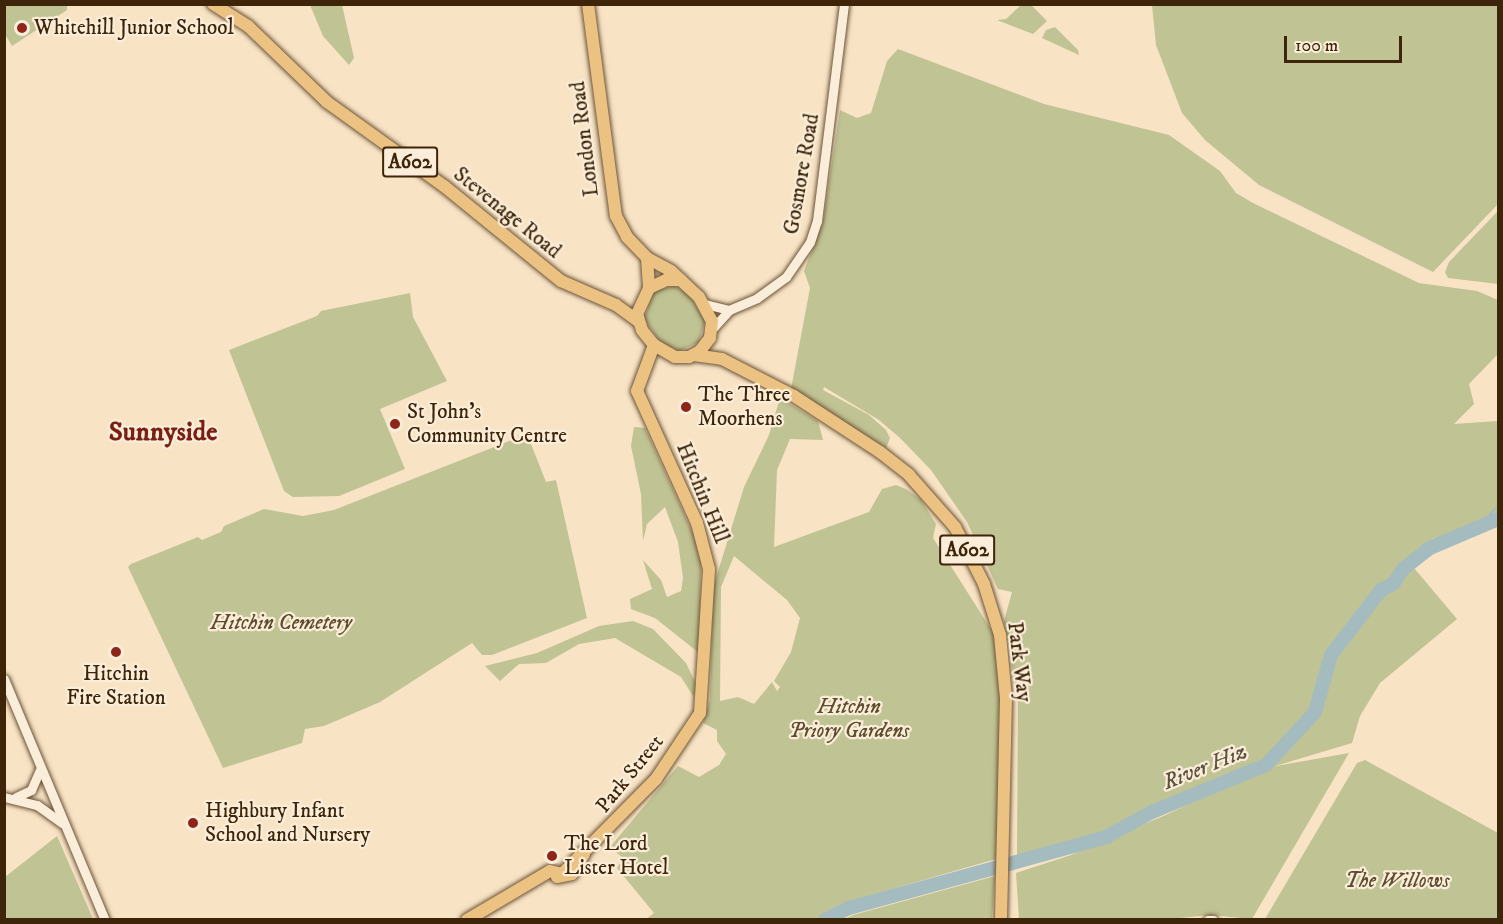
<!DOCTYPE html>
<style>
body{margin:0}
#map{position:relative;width:1503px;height:924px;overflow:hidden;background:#f8e3c5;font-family:"IM FELL DW Pica",serif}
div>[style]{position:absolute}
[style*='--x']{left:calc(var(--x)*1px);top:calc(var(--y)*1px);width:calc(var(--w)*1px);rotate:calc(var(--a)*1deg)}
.green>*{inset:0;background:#c0c393}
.stream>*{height:2px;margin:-1px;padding:0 1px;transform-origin:1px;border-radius:1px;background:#a4bbc0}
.river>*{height:14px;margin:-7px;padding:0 7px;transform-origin:7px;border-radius:7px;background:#a4bbc0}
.roads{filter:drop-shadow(0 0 2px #6c5438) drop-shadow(0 0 2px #6c5438)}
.minor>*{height:9px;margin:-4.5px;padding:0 4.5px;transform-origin:4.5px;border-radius:4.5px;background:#faedd9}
.major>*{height:12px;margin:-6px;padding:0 6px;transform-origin:6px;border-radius:6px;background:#ecc282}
.dots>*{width:16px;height:16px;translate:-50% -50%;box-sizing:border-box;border:3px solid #faedd9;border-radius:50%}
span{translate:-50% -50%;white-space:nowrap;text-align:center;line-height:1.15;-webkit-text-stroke:4.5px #faedd9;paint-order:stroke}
.shield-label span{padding:2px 4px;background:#faedd9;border:2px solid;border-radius:4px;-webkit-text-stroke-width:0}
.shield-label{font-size:20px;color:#3e2509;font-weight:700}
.poi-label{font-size:21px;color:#3e2509}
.left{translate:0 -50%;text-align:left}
.street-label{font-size:21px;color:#3e2509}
.park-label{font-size:21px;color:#5e4c2c;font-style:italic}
.water-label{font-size:22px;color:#5d5240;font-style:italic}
.district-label{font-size:27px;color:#7a1f14;font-weight:700}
.frame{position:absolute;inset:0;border:6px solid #3e2509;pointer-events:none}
.scale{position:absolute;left:1284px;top:36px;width:118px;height:27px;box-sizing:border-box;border:3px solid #3e2509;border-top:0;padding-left:8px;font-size:18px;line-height:21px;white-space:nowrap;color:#3e2509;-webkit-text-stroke:4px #faedd9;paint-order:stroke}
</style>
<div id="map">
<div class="green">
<div style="clip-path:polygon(5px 4px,67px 5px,67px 10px,12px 46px,5px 34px)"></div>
<div style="clip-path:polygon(310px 5px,342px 5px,354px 58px,349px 65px,323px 36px)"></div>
<div style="clip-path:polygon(1031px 5px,1047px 21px,1033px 34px,997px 20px,1006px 19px,1021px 5px)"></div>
<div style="clip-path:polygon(1152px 5px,1498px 5px,1498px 204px,1433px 272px,1259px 185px,1205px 140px,1182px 113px,1156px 45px)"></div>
<div style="clip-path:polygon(1055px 27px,1078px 50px,1079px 55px,1042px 38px,1046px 30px)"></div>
<div style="clip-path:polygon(898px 49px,1044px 104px,1169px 135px,1220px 171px,1236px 193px,1253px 203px,1419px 283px,1477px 291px,1498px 300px,1498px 354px,1469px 384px,1474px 404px,1454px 424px,1498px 421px,1498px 524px,1484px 532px,1464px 534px,1435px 549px,1434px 538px,1406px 565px,1409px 569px,1414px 568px,1457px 619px,1380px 683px,1360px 716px,1352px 743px,1215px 784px,1170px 808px,1104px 834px,1017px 855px,1018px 700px,1004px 621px,1012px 592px,998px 589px,967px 522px,931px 470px,900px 438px,879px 420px,824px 387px,823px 390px,869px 415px,886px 430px,890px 438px,886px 448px,791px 389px,810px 288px,804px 271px,823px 222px,840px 110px,857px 118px,871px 113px,887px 61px)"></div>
<div style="clip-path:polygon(1498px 211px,1498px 284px,1448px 278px,1445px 272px,1449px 262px)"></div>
<div style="clip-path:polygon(674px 286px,689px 294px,705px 321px,699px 342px,680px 351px,662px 344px,644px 319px,654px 291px)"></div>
<div style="clip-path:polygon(410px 293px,413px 317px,447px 381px,380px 409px,405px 469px,339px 496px,293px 497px,284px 491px,229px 350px,317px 316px,321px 311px)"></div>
<div style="clip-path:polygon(evenodd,780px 398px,818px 421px,823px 440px,790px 439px,777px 470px,774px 547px,869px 512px,882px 489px,896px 485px,906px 489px,921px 500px,936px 524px,933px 538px,994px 634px,1002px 706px,996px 859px,847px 902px,818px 919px,645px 920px,654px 913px,617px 868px,623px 858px,610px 847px,678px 766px,699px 777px,719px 765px,726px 754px,717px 741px,717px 730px,703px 723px,710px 700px,713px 588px,744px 487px,769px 435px,780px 398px,734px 556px,787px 600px,800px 618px,791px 652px,774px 681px,780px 687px,777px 691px,772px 682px,754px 704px,738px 697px,720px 701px,721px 587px,734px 556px)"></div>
<div style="clip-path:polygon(634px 427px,645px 428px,697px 542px,701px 561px,699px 653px,655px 618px,631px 609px,630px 599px,652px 589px,643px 560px,661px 580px,667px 597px,681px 591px,683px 578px,678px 542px,665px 507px,647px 524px,643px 541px,641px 494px,631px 446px)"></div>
<div style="clip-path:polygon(527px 434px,546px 482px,556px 480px,587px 618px,492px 655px,482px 655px,472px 643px,380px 702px,324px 726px,305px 729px,302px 743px,223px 768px,128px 567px,131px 564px,198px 537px,202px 540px,221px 532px,224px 526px,264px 509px,303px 516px,334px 510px)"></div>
<div style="clip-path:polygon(633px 621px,653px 629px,686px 663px,698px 688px,693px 696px,681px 677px,615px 638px,579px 644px,546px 663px,519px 664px,500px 681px,485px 666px,537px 653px,599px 626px)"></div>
<div style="clip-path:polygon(1349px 753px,1252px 919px,1210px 915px,1160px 920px,1019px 919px,1016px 873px,1071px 855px,1168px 814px,1265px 768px)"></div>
<div style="clip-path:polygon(1365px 760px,1498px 833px,1498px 919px,1265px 919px,1357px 763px)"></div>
<div style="clip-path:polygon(57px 836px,93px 919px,5px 919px,5px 877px)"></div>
<div style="clip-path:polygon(995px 876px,992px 919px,845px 919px,853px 915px)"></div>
</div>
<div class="stream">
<div style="--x:1487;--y:524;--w:10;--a:-73"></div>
<div style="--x:1490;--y:514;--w:11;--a:-45"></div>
</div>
<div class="river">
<div style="--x:825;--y:920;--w:27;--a:-27"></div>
<div style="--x:849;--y:908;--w:267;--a:-15.4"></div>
<div style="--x:1106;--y:837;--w:52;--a:-28.5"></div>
<div style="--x:1152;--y:812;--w:123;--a:-22.4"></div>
<div style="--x:1266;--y:765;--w:72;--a:-47.2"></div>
<div style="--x:1315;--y:712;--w:59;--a:-74.3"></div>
<div style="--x:1331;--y:655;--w:82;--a:-52.4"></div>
<div style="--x:1381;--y:590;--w:13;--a:-27"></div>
<div style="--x:1393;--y:584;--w:18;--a:-56"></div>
<div style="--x:1403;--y:569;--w:34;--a:-38"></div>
<div style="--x:1430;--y:548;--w:74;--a:-23.1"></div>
</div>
<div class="roads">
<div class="minor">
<div style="--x:705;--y:304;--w:25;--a:14"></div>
<div style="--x:713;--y:328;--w:24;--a:-48"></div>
<div style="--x:729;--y:310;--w:30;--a:-23"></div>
<div style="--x:757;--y:298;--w:36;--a:-36"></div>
<div style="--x:786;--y:277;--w:42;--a:-55.6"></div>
<div style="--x:810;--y:242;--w:22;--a:-72"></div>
<div style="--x:817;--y:221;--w:219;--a:-82.9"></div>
<div style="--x:4;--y:679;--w:261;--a:67.3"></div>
<div style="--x:4;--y:797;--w:34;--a:14"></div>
<div style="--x:37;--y:805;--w:31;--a:36"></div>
<div style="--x:16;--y:797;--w:17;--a:-25"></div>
<div style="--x:31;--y:790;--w:22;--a:-66"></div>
<div style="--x:1208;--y:920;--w:5;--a:0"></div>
</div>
<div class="major">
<div style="--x:213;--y:4;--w:41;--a:32.2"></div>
<div style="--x:248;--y:26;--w:110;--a:43.9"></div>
<div style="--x:327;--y:102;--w:144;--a:35.7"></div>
<div style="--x:444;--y:186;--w:151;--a:39.1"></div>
<div style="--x:561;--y:281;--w:60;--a:23.6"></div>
<div style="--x:616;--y:305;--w:27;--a:36"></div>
<div style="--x:588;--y:4;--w:214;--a:82.5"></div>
<div style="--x:616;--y:216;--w:24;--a:62"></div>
<div style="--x:627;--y:237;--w:29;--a:46"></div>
<div style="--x:647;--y:258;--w:27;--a:28"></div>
<div style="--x:671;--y:271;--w:38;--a:43"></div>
<div style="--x:699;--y:297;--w:27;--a:62"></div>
<div style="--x:712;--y:321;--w:17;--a:97"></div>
<div style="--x:710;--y:338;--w:16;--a:128"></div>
<div style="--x:700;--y:351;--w:13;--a:151"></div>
<div style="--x:689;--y:357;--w:14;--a:180"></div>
<div style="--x:675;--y:357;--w:24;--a:-150"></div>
<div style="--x:654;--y:345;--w:19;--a:-129"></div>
<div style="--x:642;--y:330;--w:17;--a:-107"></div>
<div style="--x:637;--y:314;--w:29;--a:-65"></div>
<div style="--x:649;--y:288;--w:19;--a:-25"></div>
<div style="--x:666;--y:280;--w:15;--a:0"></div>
<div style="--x:647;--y:258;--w:30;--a:86"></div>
<div style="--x:694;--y:355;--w:28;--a:8"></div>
<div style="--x:722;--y:359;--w:81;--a:27.2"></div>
<div style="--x:794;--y:396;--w:103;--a:33.1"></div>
<div style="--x:880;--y:452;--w:37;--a:38"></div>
<div style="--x:909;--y:475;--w:69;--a:48.5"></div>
<div style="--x:955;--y:527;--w:64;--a:63"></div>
<div style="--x:984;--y:584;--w:53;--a:72.6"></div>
<div style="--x:1000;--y:635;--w:63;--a:84.6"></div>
<div style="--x:1006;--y:698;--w:222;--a:91.3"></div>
<div style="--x:562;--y:874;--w:134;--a:-45.3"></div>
<div style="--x:656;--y:779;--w:79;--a:-56.3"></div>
<div style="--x:700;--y:713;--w:144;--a:-86.4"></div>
<div style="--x:709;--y:569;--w:48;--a:-104.6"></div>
<div style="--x:697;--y:523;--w:145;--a:-114.4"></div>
<div style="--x:637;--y:391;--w:49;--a:-69.7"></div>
<div style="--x:557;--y:877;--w:15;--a:-11"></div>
<div style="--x:572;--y:874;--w:23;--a:-59"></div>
<div style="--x:467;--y:920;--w:96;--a:-30.6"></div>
<div style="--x:550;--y:871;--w:12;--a:14"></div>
</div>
</div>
<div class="dots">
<div style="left:22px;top:28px;background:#8f2418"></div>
<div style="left:686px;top:407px;background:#8f2418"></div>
<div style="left:395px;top:424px;background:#8f2418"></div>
<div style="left:116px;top:652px;background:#8f2418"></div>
<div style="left:193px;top:823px;background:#8f2418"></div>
<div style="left:552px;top:856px;background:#8f2418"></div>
</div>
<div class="shield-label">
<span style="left:410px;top:162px">A602</span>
<span style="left:967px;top:550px">A602</span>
</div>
<div class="poi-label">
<span class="left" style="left:34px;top:28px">Whitehill Junior School</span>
<span class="left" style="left:698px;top:407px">The Three<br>Moorhens</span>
<span class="left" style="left:407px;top:424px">St John's<br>Community Centre</span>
<span style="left:116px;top:686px">Hitchin<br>Fire Station</span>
<span class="left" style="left:205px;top:823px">Highbury Infant<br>School and Nursery</span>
<span class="left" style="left:564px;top:856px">The Lord<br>Lister Hotel</span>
</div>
<div class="street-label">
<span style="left:585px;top:139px;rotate:-97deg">London Road</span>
<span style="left:802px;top:174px;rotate:-80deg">Gosmore Road</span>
<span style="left:507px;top:213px;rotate:39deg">Stevenage Road</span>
<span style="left:702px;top:493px;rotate:68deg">Hitchin Hill</span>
<span style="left:1019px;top:662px;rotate:83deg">Park Way</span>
<span style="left:630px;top:774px;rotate:-51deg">Park Street</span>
</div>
<div class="park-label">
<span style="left:281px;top:623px">Hitchin Cemetery</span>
<span style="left:849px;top:719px">Hitchin<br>Priory Gardens</span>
<span style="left:1397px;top:881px">The Willows</span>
</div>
<div class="water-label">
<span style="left:1205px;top:767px;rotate:-22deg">River Hiz</span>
</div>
<div class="district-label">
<span style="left:163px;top:433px">Sunnyside</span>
</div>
<div class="frame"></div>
<div class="scale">100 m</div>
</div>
